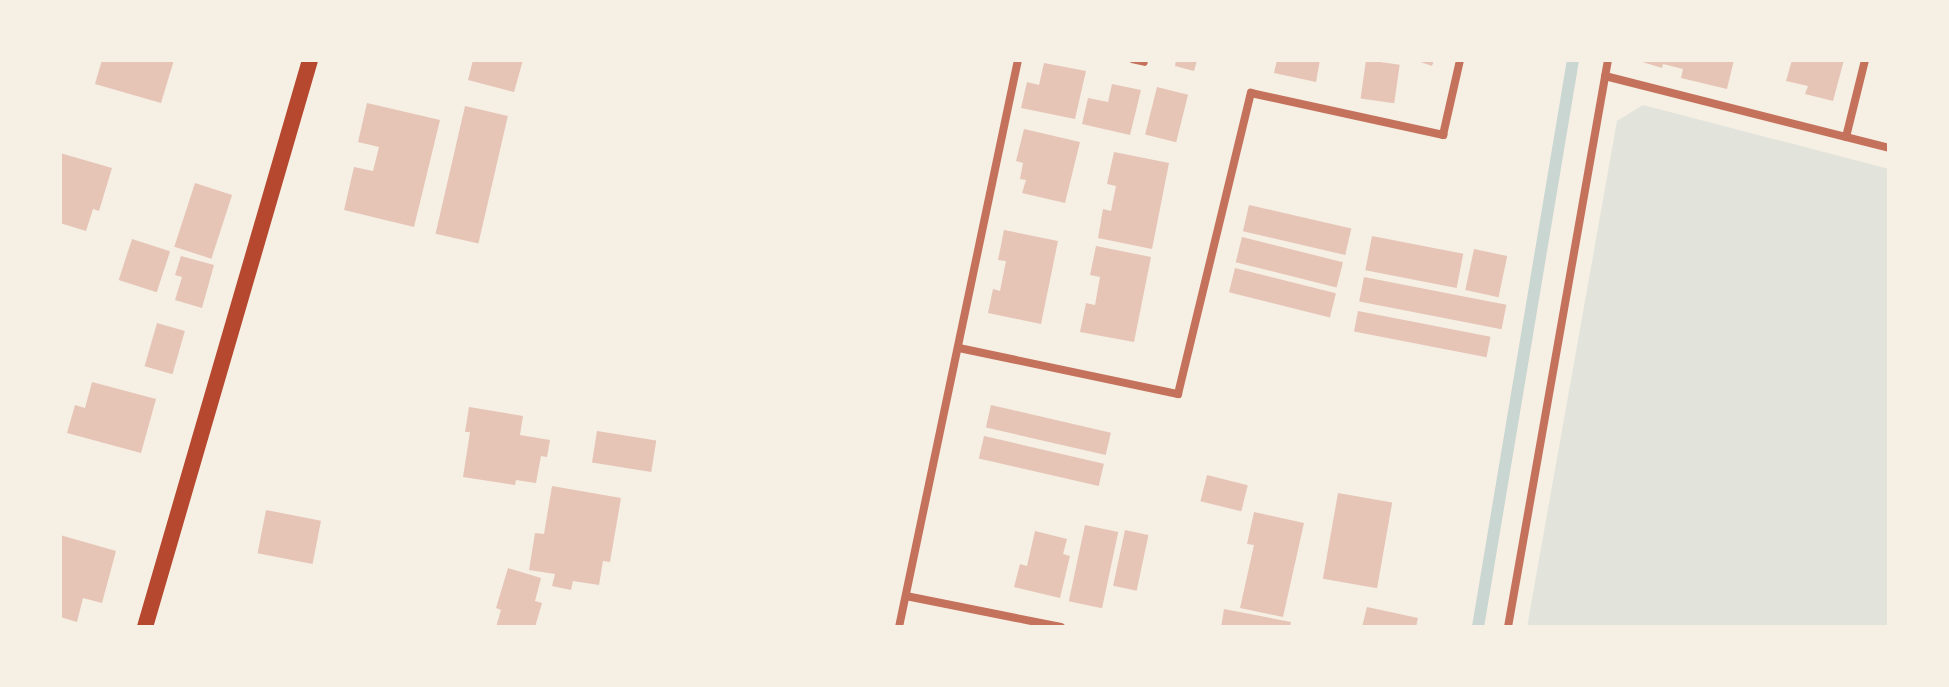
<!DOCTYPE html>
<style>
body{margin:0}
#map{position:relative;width:1949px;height:687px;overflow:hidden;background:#f6efe4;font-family:Commissioner,sans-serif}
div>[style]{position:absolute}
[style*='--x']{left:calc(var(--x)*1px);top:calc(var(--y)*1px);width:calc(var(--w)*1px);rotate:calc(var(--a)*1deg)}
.green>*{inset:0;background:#e2e4dc}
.stream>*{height:12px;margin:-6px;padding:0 6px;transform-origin:6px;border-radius:6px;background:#c9d6d2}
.building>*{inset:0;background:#e6c5b7;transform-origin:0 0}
.service>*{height:6px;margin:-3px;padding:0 3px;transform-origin:3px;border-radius:3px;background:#c5725c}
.minor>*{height:8px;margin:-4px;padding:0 4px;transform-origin:4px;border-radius:4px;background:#c5725c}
.secondary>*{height:16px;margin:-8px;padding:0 8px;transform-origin:8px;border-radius:8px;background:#b5482f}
span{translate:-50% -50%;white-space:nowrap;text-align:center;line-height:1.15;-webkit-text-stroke:6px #f6efe4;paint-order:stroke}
.frame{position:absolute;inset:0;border:62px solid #f6efe4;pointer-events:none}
</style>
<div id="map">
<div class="green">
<div style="clip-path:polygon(1643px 105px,1889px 169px,1889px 627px,1527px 627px,1617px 121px)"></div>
</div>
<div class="stream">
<div style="--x:1478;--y:627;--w:575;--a:-80.49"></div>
</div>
<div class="building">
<div style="clip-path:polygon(102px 60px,174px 60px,161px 103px,95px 84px)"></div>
<div style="clip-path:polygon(473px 60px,523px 60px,514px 92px,468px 80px)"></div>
<div style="clip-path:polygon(1176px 60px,1197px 60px,1194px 71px,1175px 66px)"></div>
<div style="clip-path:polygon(1277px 60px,1320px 60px,1316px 82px,1274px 73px)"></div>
<div style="left:1366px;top:60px;width:34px;height:39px;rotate:8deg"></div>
<div style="clip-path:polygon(1415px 60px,1434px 60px,1432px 66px)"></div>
<div style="clip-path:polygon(1636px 60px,1734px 60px,1727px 89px,1681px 78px,1683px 69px,1663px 64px,1662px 68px)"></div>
<div style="clip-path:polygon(1792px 60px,1844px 60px,1833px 101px,1805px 94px,1808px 86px,1786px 81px)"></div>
<div style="clip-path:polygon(1044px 63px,1086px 71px,1075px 119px,1021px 108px,1027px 82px,1039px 85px)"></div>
<div style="clip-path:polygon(1112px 84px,1141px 90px,1130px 135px,1082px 124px,1088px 98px,1108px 102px)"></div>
<div style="left:1157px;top:87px;width:32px;height:49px;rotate:14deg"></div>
<div style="clip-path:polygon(367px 103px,440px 120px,414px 227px,344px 210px,354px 167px,373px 171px,379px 147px,358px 142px)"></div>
<div style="left:465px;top:106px;width:44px;height:131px;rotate:13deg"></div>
<div style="clip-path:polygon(1024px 129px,1080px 142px,1065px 203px,1022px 193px,1026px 180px,1020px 179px,1023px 163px,1016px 161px)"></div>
<div style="clip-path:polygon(1114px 152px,1169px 163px,1152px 249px,1098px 238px,1103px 209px,1111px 211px,1116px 186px,1107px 184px)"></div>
<div style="clip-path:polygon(60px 153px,112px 168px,99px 211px,93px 209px,86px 231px,60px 223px)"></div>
<div style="left:195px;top:183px;width:39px;height:67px;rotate:18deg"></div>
<div style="left:1249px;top:205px;width:105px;height:27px;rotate:13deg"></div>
<div style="clip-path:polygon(1004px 230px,1058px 241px,1041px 324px,988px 313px,993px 289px,1000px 291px,1006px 261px,998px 260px)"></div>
<div style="left:1372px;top:236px;width:93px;height:35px;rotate:11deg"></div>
<div style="left:1242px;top:237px;width:104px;height:26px;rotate:14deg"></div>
<div style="left:132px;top:239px;width:40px;height:43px;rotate:18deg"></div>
<div style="clip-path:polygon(1096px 246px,1151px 257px,1134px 342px,1080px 332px,1086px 303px,1095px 305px,1100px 277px,1090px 275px)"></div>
<div style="left:1474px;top:249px;width:34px;height:42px;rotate:12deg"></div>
<div style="clip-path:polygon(181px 256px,214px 265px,202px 308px,175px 300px,182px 277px,175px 275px)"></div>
<div style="left:1235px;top:268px;width:104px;height:25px;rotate:14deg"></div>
<div style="left:1364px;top:277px;width:145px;height:25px;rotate:11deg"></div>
<div style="left:1358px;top:311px;width:135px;height:21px;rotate:11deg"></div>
<div style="left:157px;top:323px;width:29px;height:45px;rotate:16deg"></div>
<div style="clip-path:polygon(92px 382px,156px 399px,141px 453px,67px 433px,75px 405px,85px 408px)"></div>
<div style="left:991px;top:405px;width:123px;height:23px;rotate:13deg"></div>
<div style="clip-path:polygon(469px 407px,523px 416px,520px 435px,550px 440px,547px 457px,541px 456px,536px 483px,516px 480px,515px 485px,463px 477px,470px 432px,465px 432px)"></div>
<div style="left:597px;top:431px;width:60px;height:32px;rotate:9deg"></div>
<div style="left:984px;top:436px;width:123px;height:23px;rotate:13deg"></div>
<div style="left:1207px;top:475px;width:42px;height:27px;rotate:14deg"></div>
<div style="clip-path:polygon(552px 486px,621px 498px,610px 562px,603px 561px,599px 585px,573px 581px,571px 590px,552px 586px,555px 574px,529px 570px,535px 533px,544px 534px)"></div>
<div style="left:1338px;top:493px;width:55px;height:87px;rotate:10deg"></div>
<div style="left:266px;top:510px;width:56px;height:44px;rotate:11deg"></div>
<div style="clip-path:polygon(1254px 512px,1304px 523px,1283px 617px,1240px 608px,1254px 545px,1247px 544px)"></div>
<div style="left:1085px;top:525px;width:34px;height:78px;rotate:12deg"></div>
<div style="left:1125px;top:530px;width:24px;height:57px;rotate:12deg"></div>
<div style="clip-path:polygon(1035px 531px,1067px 539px,1063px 554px,1070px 556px,1060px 598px,1014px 587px,1020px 564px,1027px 566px)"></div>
<div style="clip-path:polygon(60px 535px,116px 551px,102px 603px,83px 598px,77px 622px,60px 617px)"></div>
<div style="clip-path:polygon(508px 568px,541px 578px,535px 601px,542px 603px,535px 627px,496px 627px,501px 610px,496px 608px)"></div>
<div style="clip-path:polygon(1367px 607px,1418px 618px,1416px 627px,1362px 627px)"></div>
<div style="clip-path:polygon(1224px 609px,1291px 622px,1290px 627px,1221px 627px)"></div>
</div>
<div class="service">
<div style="--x:1132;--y:60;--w:13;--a:13"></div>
</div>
<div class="minor">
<div style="--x:1605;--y:76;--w:293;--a:14.2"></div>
<div style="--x:1846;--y:137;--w:79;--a:-76.1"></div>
<div style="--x:959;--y:348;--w:224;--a:11.9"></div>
<div style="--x:1178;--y:394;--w:310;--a:-76.4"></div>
<div style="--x:1251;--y:93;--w:197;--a:12.3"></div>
<div style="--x:1443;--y:135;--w:77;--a:-77.2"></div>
<div style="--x:906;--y:596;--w:158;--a:11.3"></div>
<div style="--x:899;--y:627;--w:579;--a:-78.15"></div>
<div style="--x:1508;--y:627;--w:576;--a:-80"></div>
</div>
<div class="secondary">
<div style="--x:145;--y:627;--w:591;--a:-73.77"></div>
</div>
<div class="frame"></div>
</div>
